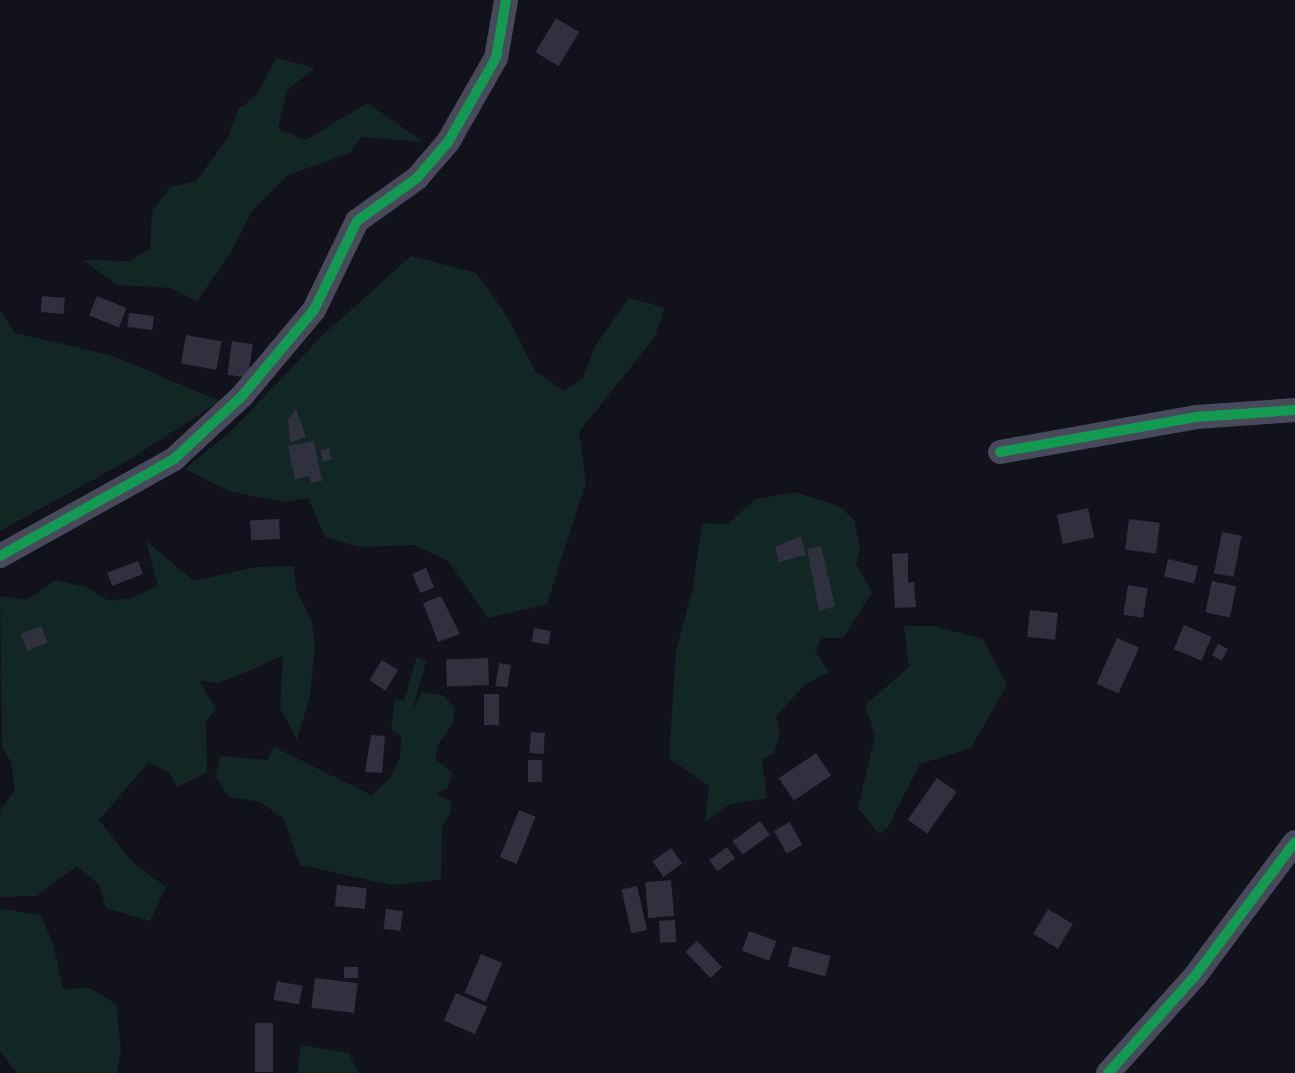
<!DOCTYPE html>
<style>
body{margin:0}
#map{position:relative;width:1295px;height:1073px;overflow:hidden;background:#12121c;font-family:Arial,sans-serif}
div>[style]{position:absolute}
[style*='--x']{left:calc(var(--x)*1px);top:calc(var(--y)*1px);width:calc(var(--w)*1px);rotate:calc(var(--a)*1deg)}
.green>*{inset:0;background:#122624}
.building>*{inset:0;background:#30303e;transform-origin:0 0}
.minor>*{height:24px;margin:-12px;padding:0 12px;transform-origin:12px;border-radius:12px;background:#484a5c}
.cycleway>*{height:10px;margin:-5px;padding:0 5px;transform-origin:5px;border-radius:5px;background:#139951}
span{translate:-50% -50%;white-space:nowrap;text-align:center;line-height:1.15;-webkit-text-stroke:7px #0f0f1f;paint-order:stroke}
</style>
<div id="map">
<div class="green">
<div style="clip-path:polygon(276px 58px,315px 68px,287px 90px,278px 129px,306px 140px,367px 103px,424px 142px,361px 137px,350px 153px,288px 175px,252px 211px,231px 252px,197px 301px,171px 288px,117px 285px,83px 260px,129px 261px,150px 249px,152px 211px,170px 187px,196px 181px,228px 138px,238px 109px,256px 96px)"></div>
<div style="clip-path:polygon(411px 256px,476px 273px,507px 316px,535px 371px,563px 391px,583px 378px,594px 348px,629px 298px,665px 308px,654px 338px,579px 432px,586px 482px,547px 604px,488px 618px,448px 561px,415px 545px,360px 547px,325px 537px,308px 498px,285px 502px,228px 491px,185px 469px,231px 431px,323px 335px)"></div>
<div style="clip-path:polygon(0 311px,15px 333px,110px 355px,220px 401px,129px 460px,0 531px)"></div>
<div style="clip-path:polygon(795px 492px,839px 506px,854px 520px,860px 548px,856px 564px,872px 592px,843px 638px,822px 638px,815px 651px,829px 672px,806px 684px,776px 716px,780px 734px,774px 753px,762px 760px,767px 798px,730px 804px,705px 822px,709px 786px,669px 758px,676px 652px,693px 587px,702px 523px,728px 524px,755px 499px)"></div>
<div style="clip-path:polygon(146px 541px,194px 581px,255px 567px,294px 566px,296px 589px,312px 622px,315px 646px,310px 695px,297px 740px,280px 708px,283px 656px,219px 683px,199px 681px,216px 709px,206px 721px,207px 772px,177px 787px,169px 772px,148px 763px,99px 820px,134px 864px,166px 887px,150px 921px,106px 908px,99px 885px,77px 866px,36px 896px,0 897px,0 811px,15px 790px,11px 762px,2px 747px,0 596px,26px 600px,56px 580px,88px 588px,110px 601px,131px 598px,158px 586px)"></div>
<div style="clip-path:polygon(904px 626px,935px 626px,983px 639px,1007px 685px,971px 748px,920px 764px,888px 827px,879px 834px,858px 808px,875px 737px,865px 705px,909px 667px)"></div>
<div style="clip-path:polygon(417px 657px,426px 662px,412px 710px,422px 692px,443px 695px,455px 708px,453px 724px,437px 746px,436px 760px,453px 773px,447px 789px,436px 794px,451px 801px,452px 809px,442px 828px,441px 880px,391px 885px,300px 865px,283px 818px,260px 802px,229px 797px,215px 776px,221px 756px,267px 760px,274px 747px,371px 795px,390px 779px,400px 757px,401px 736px,391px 730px,395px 699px,404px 701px)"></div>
<div style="clip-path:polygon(0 909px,41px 915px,53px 944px,63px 989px,90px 988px,116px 1004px,121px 1049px,117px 1073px,17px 1073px,0 1051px)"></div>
<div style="clip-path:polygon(301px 1045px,349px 1053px,358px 1073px,298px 1073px)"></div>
</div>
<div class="building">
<div style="left:556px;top:18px;width:27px;height:40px;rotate:31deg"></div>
<div style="left:42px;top:296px;width:23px;height:16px;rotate:5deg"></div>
<div style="left:97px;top:296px;width:32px;height:21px;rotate:22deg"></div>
<div style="left:129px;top:313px;width:25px;height:14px;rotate:7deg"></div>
<div style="left:186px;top:335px;width:36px;height:29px;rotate:10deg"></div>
<div style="left:232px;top:341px;width:21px;height:34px;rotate:8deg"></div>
<div style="clip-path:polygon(296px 409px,306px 437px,290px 443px,288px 419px)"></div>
<div style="clip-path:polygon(314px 441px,322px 481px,311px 483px,309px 476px,295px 479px,288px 446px)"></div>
<div style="left:329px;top:448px;width:12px;height:9px;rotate:76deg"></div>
<div style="left:1088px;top:508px;width:30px;height:32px;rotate:78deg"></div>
<div style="left:279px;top:519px;width:20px;height:29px;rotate:87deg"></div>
<div style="left:1129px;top:519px;width:31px;height:31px;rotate:7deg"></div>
<div style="left:1222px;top:532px;width:20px;height:42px;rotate:11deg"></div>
<div style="clip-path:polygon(801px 536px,806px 555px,779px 562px,775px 547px)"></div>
<div style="clip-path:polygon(821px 546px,835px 606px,819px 611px,807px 549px)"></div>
<div style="clip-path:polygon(908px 553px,908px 583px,914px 582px,916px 607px,895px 608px,892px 554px)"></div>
<div style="left:1168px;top:559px;width:31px;height:18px;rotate:13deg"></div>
<div style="left:138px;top:561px;width:14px;height:33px;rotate:69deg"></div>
<div style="left:426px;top:568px;width:21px;height:15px;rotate:67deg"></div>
<div style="left:1212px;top:581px;width:25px;height:32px;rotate:12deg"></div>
<div style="left:1128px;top:585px;width:20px;height:30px;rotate:9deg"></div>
<div style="clip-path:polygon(441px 596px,460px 634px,438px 642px,423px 603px)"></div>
<div style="left:1030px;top:610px;width:28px;height:27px;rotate:6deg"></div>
<div style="left:1184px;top:625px;width:30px;height:26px;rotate:23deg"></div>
<div style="left:41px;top:626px;width:18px;height:22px;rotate:68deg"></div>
<div style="left:534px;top:628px;width:17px;height:14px;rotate:10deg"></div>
<div style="left:1117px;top:638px;width:24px;height:50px;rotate:24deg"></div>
<div style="left:1218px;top:644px;width:11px;height:13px;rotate:27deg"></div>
<div style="left:488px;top:658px;width:27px;height:42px;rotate:88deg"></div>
<div style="left:382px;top:660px;width:19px;height:24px;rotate:32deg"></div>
<div style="left:499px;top:663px;width:12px;height:23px;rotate:9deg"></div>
<div style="left:484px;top:694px;width:15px;height:31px"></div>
<div style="left:531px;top:732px;width:14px;height:21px;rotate:4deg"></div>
<div style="clip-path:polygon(371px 735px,385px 736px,382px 773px,365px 772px)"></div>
<div style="left:816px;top:753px;width:27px;height:45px;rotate:56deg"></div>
<div style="left:528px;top:760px;width:14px;height:22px"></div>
<div style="left:937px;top:778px;width:24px;height:51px;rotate:35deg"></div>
<div style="left:519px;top:810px;width:18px;height:51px;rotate:22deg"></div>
<div style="left:760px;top:821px;width:17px;height:34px;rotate:54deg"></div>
<div style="left:790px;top:822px;width:26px;height:18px;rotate:62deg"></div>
<div style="left:727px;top:847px;width:14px;height:22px;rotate:54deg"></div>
<div style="left:671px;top:848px;width:19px;height:23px;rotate:54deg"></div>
<div style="left:671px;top:880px;width:36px;height:26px;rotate:85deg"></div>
<div style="left:337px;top:885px;width:30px;height:21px;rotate:6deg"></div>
<div style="left:637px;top:886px;width:45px;height:16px;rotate:77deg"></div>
<div style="left:386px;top:909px;width:17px;height:20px;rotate:7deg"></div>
<div style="left:1048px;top:909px;width:29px;height:29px;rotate:31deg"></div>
<div style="left:675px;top:920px;width:22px;height:16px;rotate:87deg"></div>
<div style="left:749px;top:931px;width:29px;height:21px;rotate:20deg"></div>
<div style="left:697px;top:941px;width:36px;height:16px;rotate:46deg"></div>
<div style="left:793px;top:946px;width:39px;height:21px;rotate:15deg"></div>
<div style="left:481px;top:954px;width:23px;height:42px;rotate:23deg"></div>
<div style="left:344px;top:967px;width:14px;height:11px"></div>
<div style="left:315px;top:978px;width:43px;height:30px;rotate:7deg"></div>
<div style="left:277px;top:981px;width:26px;height:19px;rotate:11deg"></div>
<div style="left:456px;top:993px;width:34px;height:30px;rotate:24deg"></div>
<div style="left:255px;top:1023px;width:18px;height:49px"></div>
</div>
<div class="minor">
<div style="--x:1000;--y:452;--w:199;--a:-10.1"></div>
<div style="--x:1196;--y:417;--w:99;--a:-4"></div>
<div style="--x:0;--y:556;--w:199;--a:-29.1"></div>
<div style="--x:174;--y:459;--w:93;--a:-42.8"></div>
<div style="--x:242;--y:396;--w:112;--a:-50.1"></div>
<div style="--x:314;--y:310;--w:99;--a:-64.2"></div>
<div style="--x:357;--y:221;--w:74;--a:-35.6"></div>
<div style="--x:417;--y:178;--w:48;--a:-49.3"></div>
<div style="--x:448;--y:142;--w:97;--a:-60.3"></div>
<div style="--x:496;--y:58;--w:59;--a:-80.2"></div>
<div style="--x:1108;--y:1073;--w:130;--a:-48.1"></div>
<div style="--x:1195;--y:976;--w:167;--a:-53.3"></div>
</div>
<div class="cycleway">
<div style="--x:1000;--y:452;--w:199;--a:-10.1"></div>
<div style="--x:1196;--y:417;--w:99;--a:-4"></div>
<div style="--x:0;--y:556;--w:199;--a:-29.1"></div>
<div style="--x:174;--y:459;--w:93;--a:-42.8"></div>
<div style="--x:242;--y:396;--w:112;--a:-50.1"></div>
<div style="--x:314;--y:310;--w:99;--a:-64.2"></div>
<div style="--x:357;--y:221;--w:74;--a:-35.6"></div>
<div style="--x:417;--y:178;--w:48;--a:-49.3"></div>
<div style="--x:448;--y:142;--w:97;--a:-60.3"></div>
<div style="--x:496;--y:58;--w:59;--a:-80.2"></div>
<div style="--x:1108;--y:1073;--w:130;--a:-48.1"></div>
<div style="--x:1195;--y:976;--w:167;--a:-53.3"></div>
</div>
</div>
